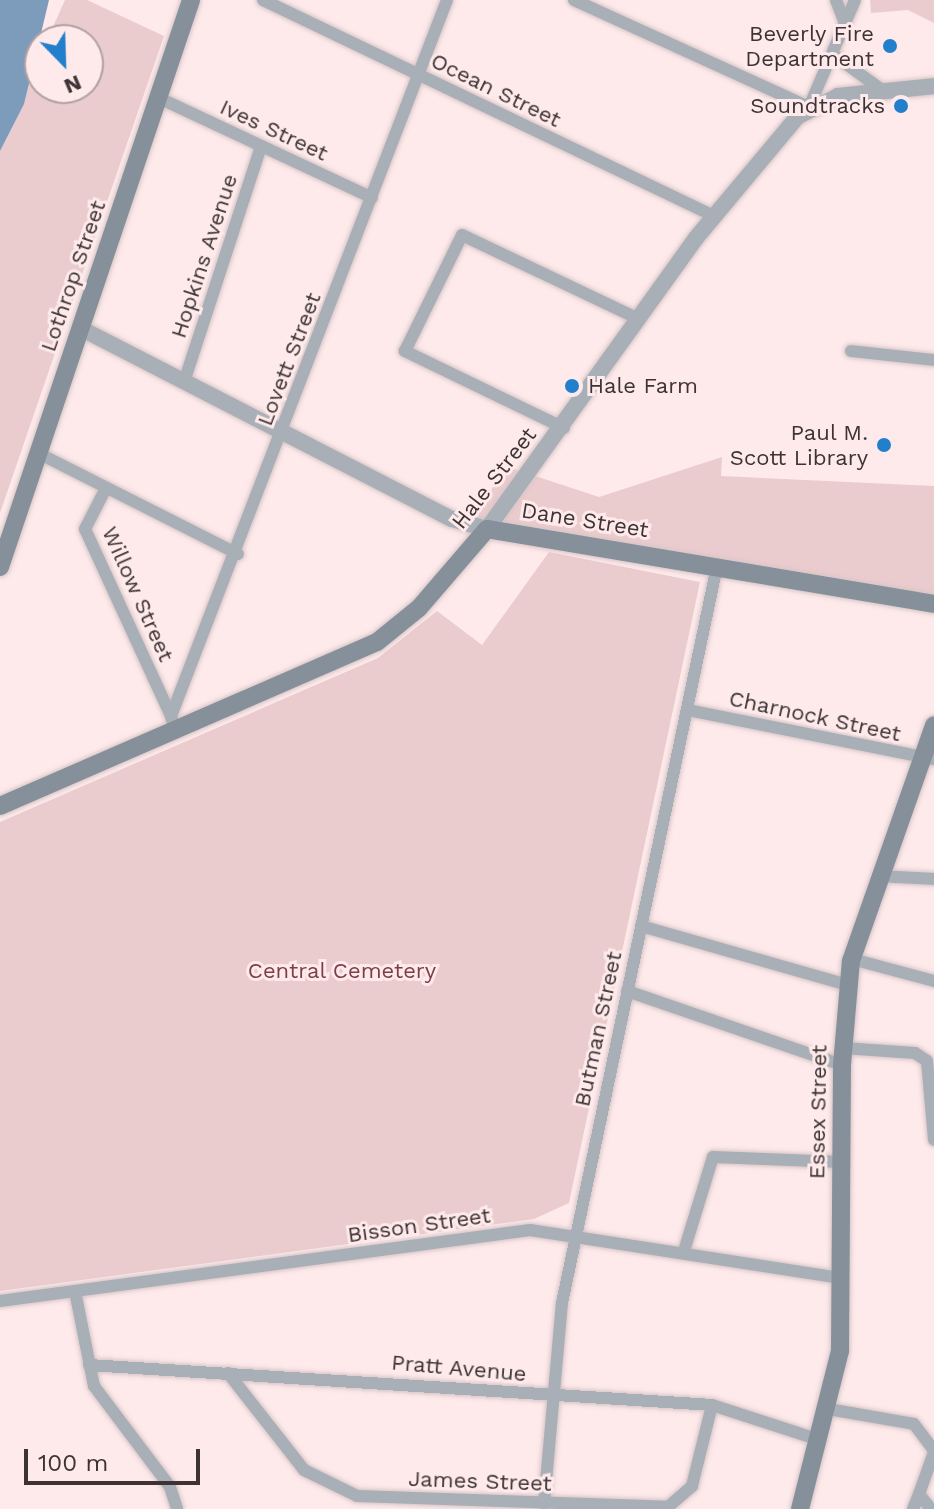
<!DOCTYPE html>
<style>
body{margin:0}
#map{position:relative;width:934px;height:1509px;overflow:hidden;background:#feeaeb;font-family:"Work Sans",sans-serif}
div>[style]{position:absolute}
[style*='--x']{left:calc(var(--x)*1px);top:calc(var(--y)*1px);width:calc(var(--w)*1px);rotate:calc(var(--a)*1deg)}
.green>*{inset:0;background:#ebccce}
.water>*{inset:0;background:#7d9cbc}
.roads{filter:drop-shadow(0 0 2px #d7c5c6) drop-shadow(0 0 2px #d7c5c6)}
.minor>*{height:12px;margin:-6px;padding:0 6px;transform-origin:6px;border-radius:6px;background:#a9afb6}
.tertiary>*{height:16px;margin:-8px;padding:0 8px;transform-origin:8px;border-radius:8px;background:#a9afb6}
.secondary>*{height:18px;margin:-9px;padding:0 9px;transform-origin:9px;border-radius:9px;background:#86909a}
.dots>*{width:22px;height:22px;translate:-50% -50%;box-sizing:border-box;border:4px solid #feeaeb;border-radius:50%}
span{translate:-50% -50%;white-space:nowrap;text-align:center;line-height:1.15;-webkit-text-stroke:6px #feeaeb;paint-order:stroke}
.poi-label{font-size:22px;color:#3d3334}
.right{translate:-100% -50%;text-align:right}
.left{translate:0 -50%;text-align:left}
.street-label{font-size:22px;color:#3d3334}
.park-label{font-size:22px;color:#7d3e45}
.north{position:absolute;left:24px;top:24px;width:80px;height:80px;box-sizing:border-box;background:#feeaeb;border:2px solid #b1a1a2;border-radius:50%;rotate:157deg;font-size:22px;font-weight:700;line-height:32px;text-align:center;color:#3d3334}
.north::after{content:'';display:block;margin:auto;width:28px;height:36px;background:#217fcb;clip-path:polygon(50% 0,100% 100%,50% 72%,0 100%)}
.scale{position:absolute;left:24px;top:1449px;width:176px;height:36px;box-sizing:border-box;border:4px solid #3d3334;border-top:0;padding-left:10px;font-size:24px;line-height:28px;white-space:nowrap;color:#3d3334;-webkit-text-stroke:6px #feeaeb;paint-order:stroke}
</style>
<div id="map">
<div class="green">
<div style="clip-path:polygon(65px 0,87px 0,164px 36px,0 513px,0 151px,40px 55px,40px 88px,88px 88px,88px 40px,47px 40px)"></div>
<div style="clip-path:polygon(870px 0,934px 0,934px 23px,908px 10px,871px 13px)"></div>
<div style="clip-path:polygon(722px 457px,721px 476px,934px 486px,934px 604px,469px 519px,508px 467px,599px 497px)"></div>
<div style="clip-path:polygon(549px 552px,700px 582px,569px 1203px,534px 1219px,0 1291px,0 822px,378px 658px,437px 611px,482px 645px)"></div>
</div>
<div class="water">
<div style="clip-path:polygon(0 0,49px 0,24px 104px,0 151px)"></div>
</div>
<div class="roads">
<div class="minor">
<div style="--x:263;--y:0;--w:499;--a:25.6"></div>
<div style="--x:574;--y:0;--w:258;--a:24.5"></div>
<div style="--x:809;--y:107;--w:116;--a:-66.7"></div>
<div style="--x:836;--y:0;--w:26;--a:69"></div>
<div style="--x:835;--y:56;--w:57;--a:35.7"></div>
<div style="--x:159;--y:98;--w:235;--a:25.1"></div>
<div style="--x:851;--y:351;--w:83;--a:6.2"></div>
<div style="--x:185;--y:379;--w:245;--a:-71.9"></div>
<div style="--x:564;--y:428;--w:177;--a:-154.2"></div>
<div style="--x:405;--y:351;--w:129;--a:-63.8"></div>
<div style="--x:462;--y:235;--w:196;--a:25.4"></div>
<div style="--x:38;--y:453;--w:224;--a:26.8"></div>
<div style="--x:106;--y:488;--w:46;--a:117.1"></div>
<div style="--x:85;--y:529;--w:206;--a:65.3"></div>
<div style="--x:688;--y:710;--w:251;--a:11.3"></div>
<div style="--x:175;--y:733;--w:17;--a:-103"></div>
<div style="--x:171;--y:716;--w:767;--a:-68.92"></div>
<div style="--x:878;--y:876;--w:56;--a:3.1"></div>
<div style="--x:641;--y:926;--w:215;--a:15.9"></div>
<div style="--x:852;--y:959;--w:85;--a:15"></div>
<div style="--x:627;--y:991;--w:227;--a:19"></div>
<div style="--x:843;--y:1048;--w:72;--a:4"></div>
<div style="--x:915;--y:1053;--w:14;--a:34"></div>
<div style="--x:927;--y:1061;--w:79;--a:84.9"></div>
<div style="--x:684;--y:1251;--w:98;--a:-72.9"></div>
<div style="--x:713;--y:1157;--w:128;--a:2.2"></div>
<div style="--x:75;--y:1291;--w:97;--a:78.7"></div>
<div style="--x:94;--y:1386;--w:126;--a:53"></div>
<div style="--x:170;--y:1487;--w:23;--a:72"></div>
<div style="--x:0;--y:1301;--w:535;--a:-7.63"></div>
<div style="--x:530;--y:1230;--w:315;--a:8.8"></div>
<div style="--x:89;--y:1365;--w:624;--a:3.67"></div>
<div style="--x:712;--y:1405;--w:114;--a:18"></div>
<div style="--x:228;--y:1373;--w:123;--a:51.9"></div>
<div style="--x:304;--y:1470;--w:59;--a:26.1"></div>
<div style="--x:357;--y:1496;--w:311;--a:2"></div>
<div style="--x:668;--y:1507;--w:32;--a:-41"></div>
<div style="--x:692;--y:1486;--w:83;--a:-76.1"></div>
<div style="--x:828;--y:1409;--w:87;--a:9.9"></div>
<div style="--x:914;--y:1424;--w:34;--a:53"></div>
<div style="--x:544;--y:1504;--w:202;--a:-84.9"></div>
<div style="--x:562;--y:1303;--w:753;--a:-78.12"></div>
<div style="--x:913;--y:1509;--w:16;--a:-68"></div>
<div style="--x:931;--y:1509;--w:19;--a:-129"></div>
<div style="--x:919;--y:1494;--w:45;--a:-70.3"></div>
</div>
<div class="tertiary">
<div style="--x:80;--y:328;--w:418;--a:27.2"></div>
<div style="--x:452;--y:519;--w:36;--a:16"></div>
<div style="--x:487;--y:529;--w:358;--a:-54.3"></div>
<div style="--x:696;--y:238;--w:158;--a:-50.1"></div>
<div style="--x:797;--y:117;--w:46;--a:-27.1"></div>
<div style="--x:838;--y:96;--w:97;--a:-5.9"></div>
</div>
<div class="secondary">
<div style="--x:0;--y:567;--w:598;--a:-71.38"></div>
<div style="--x:0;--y:806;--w:411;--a:-23.5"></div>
<div style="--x:377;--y:642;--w:54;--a:-39"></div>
<div style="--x:419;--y:608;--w:104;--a:-49.3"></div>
<div style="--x:487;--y:529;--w:453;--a:9.5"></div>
<div style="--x:800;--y:1509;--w:163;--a:-75.8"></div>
<div style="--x:840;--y:1351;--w:286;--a:-89.6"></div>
<div style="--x:842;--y:1065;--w:104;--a:-85.1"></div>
<div style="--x:851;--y:961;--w:250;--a:-70.6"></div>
</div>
</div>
<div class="dots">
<div style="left:890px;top:46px;background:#217fcb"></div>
<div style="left:901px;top:106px;background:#217fcb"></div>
<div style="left:572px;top:386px;background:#217fcb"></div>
<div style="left:884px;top:445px;background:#217fcb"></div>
</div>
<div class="poi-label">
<span class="right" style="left:874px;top:46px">Beverly Fire<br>Department</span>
<span class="right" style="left:885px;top:106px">Soundtracks</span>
<span class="left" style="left:588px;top:386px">Hale Farm</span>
<span class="right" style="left:868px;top:445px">Paul M.<br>Scott Library</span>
</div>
<div class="street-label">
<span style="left:496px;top:90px;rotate:26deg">Ocean Street</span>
<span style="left:274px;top:130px;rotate:25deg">Ives Street</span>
<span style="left:204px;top:256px;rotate:-72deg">Hopkins Avenue</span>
<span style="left:73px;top:276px;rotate:-71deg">Lothrop Street</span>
<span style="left:289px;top:359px;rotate:-69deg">Lovett Street</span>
<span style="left:494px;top:478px;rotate:-52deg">Hale Street</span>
<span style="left:585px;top:520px;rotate:9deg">Dane Street</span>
<span style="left:138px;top:594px;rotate:66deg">Willow Street</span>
<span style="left:815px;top:716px;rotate:12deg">Charnock Street</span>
<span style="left:598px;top:1029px;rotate:-78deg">Butman Street</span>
<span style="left:818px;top:1112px;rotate:-89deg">Essex Street</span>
<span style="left:419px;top:1225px;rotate:-8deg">Bisson Street</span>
<span style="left:459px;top:1368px;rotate:5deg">Pratt Avenue</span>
<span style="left:480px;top:1481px;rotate:2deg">James Street</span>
</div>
<div class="park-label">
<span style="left:342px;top:971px">Central Cemetery</span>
</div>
<div class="north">N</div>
<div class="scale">100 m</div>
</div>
